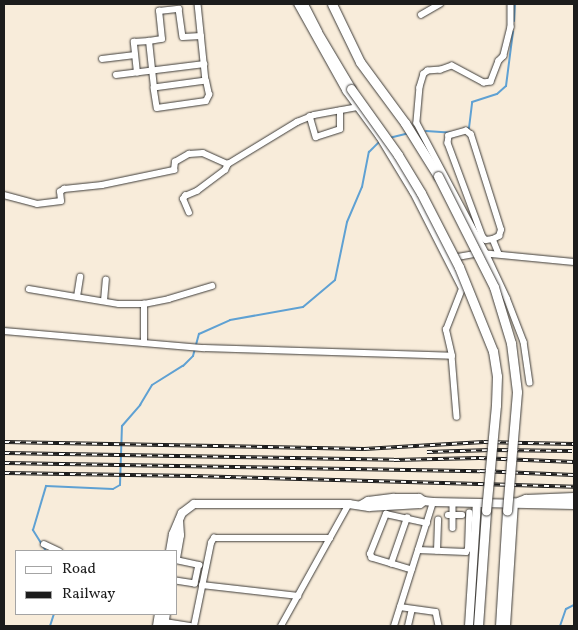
<!DOCTYPE html>
<style>
body{margin:0}
#map{position:relative;width:578px;height:630px;overflow:hidden;background:#f8ecda;font-family:Vollkorn,serif}
div>[style]{position:absolute}
[style*='--x']{left:calc(var(--x)*1px);top:calc(var(--y)*1px);width:calc(var(--w)*1px);rotate:calc(var(--a)*1deg)}
.stream>*{height:2px;margin:-1px;padding:0 1px;transform-origin:1px;border-radius:1px;background:#5fa1d3}
.roads{filter:drop-shadow(0 0 1px #3d3b38) drop-shadow(0 0 1px #3d3b38)}
.street>*{height:5.5px;margin:-2.75px;padding:0 2.75px;transform-origin:2.75px;border-radius:2.75px;background:#fff}
.secondary>*{height:8px;margin:-4px;padding:0 4px;transform-origin:4px;border-radius:4px;background:#fff}
.primary>*{height:9px;margin:-4.5px;padding:0 4.5px;transform-origin:4.5px;border-radius:4.5px;background:#fff}
.rail>*{height:4px;margin-top:-2px;transform-origin:0;background:repeating-linear-gradient(90deg,#fff 0 5.5px,#1c1c1c 0 11px);box-sizing:border-box;border-block:1px solid #1c1c1c}
.bridges{filter:drop-shadow(0 0 1px #3d3b38) drop-shadow(0 0 1px #3d3b38)}
.primary-bridge>*{height:9px;margin:-4.5px;padding:0 4.5px;transform-origin:4.5px;border-radius:4.5px;background:#fff}
span{translate:-50% -50%;white-space:nowrap;text-align:center;line-height:1.15;-webkit-text-stroke:5px #fff;paint-order:stroke}
.frame{position:absolute;inset:0;border:5px solid #1c1c1c;pointer-events:none}
.legend{position:absolute;left:15px;top:550px;width:162px;height:65px;box-sizing:border-box;background:#fff;border:1px solid #a4a4a4;margin:0;padding:6px 9px;list-style:none;font-size:15px;color:#1c1c1c}
.legend li{display:flex;align-items:center;gap:10px;height:25px}
.legend b{width:25px;border:1px solid #a4a4a4}
</style>
<div id="map">
<div class="stream">
<div style="--x:514;--y:21;--w:17;--a:-87"></div>
<div style="--x:466;--y:129;--w:3;--a:-18"></div>
<div style="--x:469;--y:128;--w:26;--a:-83"></div>
<div style="--x:472;--y:102;--w:26;--a:-18"></div>
<div style="--x:497;--y:94;--w:12;--a:-42"></div>
<div style="--x:506;--y:86;--w:55;--a:-82.7"></div>
<div style="--x:426;--y:131;--w:26;--a:4"></div>
<div style="--x:389;--y:138;--w:21;--a:-14"></div>
<div style="--x:46;--y:551;--w:25;--a:-122"></div>
<div style="--x:33;--y:530;--w:46;--a:-73.5"></div>
<div style="--x:46;--y:486;--w:67;--a:2.6"></div>
<div style="--x:113;--y:489;--w:8;--a:-30"></div>
<div style="--x:120;--y:485;--w:59;--a:-88.1"></div>
<div style="--x:122;--y:426;--w:28;--a:-49"></div>
<div style="--x:140;--y:405;--w:23;--a:-59"></div>
<div style="--x:152;--y:385;--w:36;--a:-32"></div>
<div style="--x:183;--y:366;--w:14;--a:-45"></div>
<div style="--x:193;--y:356;--w:23;--a:-75"></div>
<div style="--x:199;--y:334;--w:34;--a:-24"></div>
<div style="--x:230;--y:320;--w:74;--a:-10.1"></div>
<div style="--x:303;--y:307;--w:42;--a:-40.2"></div>
<div style="--x:335;--y:280;--w:59;--a:-78.3"></div>
<div style="--x:347;--y:222;--w:38;--a:-67"></div>
<div style="--x:362;--y:187;--w:36;--a:-79"></div>
<div style="--x:369;--y:152;--w:14;--a:-45"></div>
<div style="--x:50;--y:626;--w:13;--a:-72"></div>
<div style="--x:560;--y:626;--w:18;--a:-71"></div>
<div style="--x:566;--y:609;--w:9;--a:-27"></div>
</div>
<div class="roads">
<div class="street">
<div style="--x:198;--y:4;--w:77;--a:84.1"></div>
<div style="--x:206;--y:81;--w:52;--a:172.3"></div>
<div style="--x:154;--y:88;--w:47;--a:-96.1"></div>
<div style="--x:149;--y:41;--w:13;--a:-9"></div>
<div style="--x:162;--y:39;--w:28;--a:-96"></div>
<div style="--x:159;--y:11;--w:20;--a:-6"></div>
<div style="--x:179;--y:9;--w:28;--a:82"></div>
<div style="--x:183;--y:37;--w:18;--a:-3"></div>
<div style="--x:511;--y:4;--w:23;--a:90"></div>
<div style="--x:511;--y:27;--w:30;--a:104"></div>
<div style="--x:504;--y:56;--w:7;--a:135"></div>
<div style="--x:499;--y:61;--w:22;--a:111"></div>
<div style="--x:491;--y:82;--w:7;--a:172"></div>
<div style="--x:484;--y:83;--w:36;--a:-152"></div>
<div style="--x:452;--y:66;--w:12;--a:160"></div>
<div style="--x:441;--y:70;--w:13;--a:176"></div>
<div style="--x:428;--y:71;--w:5;--a:143"></div>
<div style="--x:424;--y:74;--w:14;--a:107"></div>
<div style="--x:420;--y:87;--w:36;--a:95"></div>
<div style="--x:417;--y:123;--w:147;--a:62"></div>
<div style="--x:486;--y:253;--w:50;--a:65"></div>
<div style="--x:507;--y:298;--w:47;--a:68.9"></div>
<div style="--x:524;--y:342;--w:41;--a:81.7"></div>
<div style="--x:421;--y:15;--w:22;--a:-30"></div>
<div style="--x:102;--y:59;--w:33;--a:-7"></div>
<div style="--x:137;--y:73;--w:31;--a:-96"></div>
<div style="--x:134;--y:42;--w:15;--a:-4"></div>
<div style="--x:116;--y:75;--w:89;--a:-7.1"></div>
<div style="--x:154;--y:88;--w:20;--a:81"></div>
<div style="--x:157;--y:108;--w:49;--a:-8.1"></div>
<div style="--x:206;--y:101;--w:7;--a:-63"></div>
<div style="--x:209;--y:95;--w:14;--a:-102"></div>
<div style="--x:310;--y:116;--w:22;--a:74"></div>
<div style="--x:316;--y:137;--w:25;--a:-18"></div>
<div style="--x:340;--y:129;--w:18;--a:-90"></div>
<div style="--x:4;--y:195;--w:34;--a:15"></div>
<div style="--x:37;--y:204;--w:24;--a:-7"></div>
<div style="--x:61;--y:201;--w:9;--a:-96"></div>
<div style="--x:60;--y:192;--w:5;--a:-37"></div>
<div style="--x:64;--y:189;--w:38;--a:-6"></div>
<div style="--x:102;--y:185;--w:74;--a:-11.8"></div>
<div style="--x:174;--y:170;--w:8;--a:-83"></div>
<div style="--x:175;--y:162;--w:16;--a:-30"></div>
<div style="--x:189;--y:154;--w:14;--a:-4"></div>
<div style="--x:203;--y:153;--w:27;--a:24"></div>
<div style="--x:228;--y:164;--w:81;--a:-31.3"></div>
<div style="--x:297;--y:122;--w:18;--a:-22"></div>
<div style="--x:314;--y:115;--w:45;--a:-10.3"></div>
<div style="--x:189;--y:213;--w:15;--a:-113"></div>
<div style="--x:183;--y:199;--w:4;--a:-56"></div>
<div style="--x:185;--y:196;--w:13;--a:-23"></div>
<div style="--x:197;--y:191;--w:35;--a:-37"></div>
<div style="--x:225;--y:170;--w:7;--a:-63"></div>
<div style="--x:493;--y:239;--w:7;--a:-27"></div>
<div style="--x:499;--y:236;--w:6;--a:-72"></div>
<div style="--x:501;--y:230;--w:100;--a:-107.5"></div>
<div style="--x:471;--y:135;--w:6;--a:-141"></div>
<div style="--x:466;--y:131;--w:18;--a:164"></div>
<div style="--x:449;--y:136;--w:7;--a:98"></div>
<div style="--x:448;--y:143;--w:100;--a:69.6"></div>
<div style="--x:483;--y:237;--w:4;--a:45"></div>
<div style="--x:486;--y:240;--w:7;--a:-8"></div>
<div style="--x:493;--y:239;--w:16;--a:68"></div>
<div style="--x:452;--y:258;--w:29;--a:-10"></div>
<div style="--x:481;--y:253;--w:93;--a:5.5"></div>
<div style="--x:29;--y:289;--w:91;--a:9.5"></div>
<div style="--x:119;--y:304;--w:25;--a:0"></div>
<div style="--x:77;--y:297;--w:20;--a:-81"></div>
<div style="--x:104;--y:301;--w:21;--a:-85"></div>
<div style="--x:4;--y:331;--w:201;--a:4.9"></div>
<div style="--x:204;--y:348;--w:248;--a:1.8"></div>
<div style="--x:452;--y:356;--w:27;--a:-103"></div>
<div style="--x:446;--y:330;--w:44;--a:-68.7"></div>
<div style="--x:462;--y:289;--w:108;--a:-117"></div>
<div style="--x:413;--y:193;--w:66;--a:-121.3"></div>
<div style="--x:379;--y:137;--w:56;--a:-126.3"></div>
<div style="--x:346;--y:92;--w:101;--a:-119.1"></div>
<div style="--x:144;--y:343;--w:39;--a:-90"></div>
<div style="--x:144;--y:304;--w:25;--a:-11"></div>
<div style="--x:169;--y:299;--w:45;--a:-16.8"></div>
<div style="--x:452;--y:356;--w:61;--a:85.3"></div>
<div style="--x:453;--y:502;--w:26;--a:90"></div>
<div style="--x:448;--y:515;--w:14;--a:0"></div>
<div style="--x:44;--y:544;--w:17;--a:25"></div>
<div style="--x:418;--y:550;--w:48;--a:2.4"></div>
<div style="--x:466;--y:552;--w:4;--a:-56"></div>
<div style="--x:468;--y:549;--w:36;--a:-88"></div>
<div style="--x:437;--y:551;--w:31;--a:-88"></div>
<div style="--x:176;--y:560;--w:24;--a:12"></div>
<div style="--x:199;--y:565;--w:19;--a:102"></div>
<div style="--x:195;--y:584;--w:19;--a:-171"></div>
<div style="--x:391;--y:564;--w:49;--a:-70.8"></div>
<div style="--x:412;--y:570;--w:42;--a:-163.3"></div>
<div style="--x:372;--y:558;--w:4;--a:-117"></div>
<div style="--x:370;--y:554;--w:43;--a:-68.2"></div>
<div style="--x:386;--y:514;--w:42;--a:12.4"></div>
<div style="--x:202;--y:585;--w:97;--a:6.5"></div>
<div style="--x:400;--y:607;--w:36;--a:8"></div>
<div style="--x:436;--y:612;--w:14;--a:78"></div>
<div style="--x:165;--y:622;--w:25;--a:9"></div>
<div style="--x:194;--y:626;--w:85;--a:-78.4"></div>
<div style="--x:211;--y:543;--w:6;--a:-59"></div>
<div style="--x:214;--y:538;--w:116;--a:0"></div>
<div style="--x:281;--y:626;--w:140;--a:-60.9"></div>
<div style="--x:394;--y:626;--w:130;--a:-72.5"></div>
<div style="--x:408;--y:626;--w:17;--a:-77"></div>
</div>
<div class="secondary">
<div style="--x:518;--y:502;--w:9;--a:-21"></div>
<div style="--x:526;--y:499;--w:48;--a:-2.4"></div>
<div style="--x:361;--y:505;--w:8;--a:-30"></div>
<div style="--x:368;--y:501;--w:26;--a:-7"></div>
<div style="--x:394;--y:498;--w:25;--a:0"></div>
<div style="--x:419;--y:498;--w:6;--a:31"></div>
<div style="--x:424;--y:501;--w:9;--a:6"></div>
<div style="--x:433;--y:502;--w:141;--a:1.2"></div>
<div style="--x:170;--y:551;--w:17;--a:-80"></div>
<div style="--x:173;--y:534;--w:23;--a:-67"></div>
<div style="--x:182;--y:513;--w:15;--a:-37"></div>
<div style="--x:194;--y:504;--w:155;--a:0"></div>
<div style="--x:349;--y:504;--w:20;--a:9"></div>
<div style="--x:369;--y:507;--w:51;--a:-3.4"></div>
<div style="--x:420;--y:504;--w:5;--a:-37"></div>
<div style="--x:176;--y:558;--w:23;--a:-80"></div>
<div style="--x:180;--y:535;--w:14;--a:-94"></div>
<div style="--x:157;--y:626;--w:12;--a:-81"></div>
<div style="--x:164;--y:626;--w:12;--a:-81"></div>
<div style="--x:469;--y:626;--w:123;--a:-86.3"></div>
<div style="--x:506;--y:626;--w:124;--a:-86.3"></div>
</div>
<div class="primary">
<div style="--x:303;--y:4;--w:31;--a:63"></div>
<div style="--x:317;--y:32;--w:66;--a:59.2"></div>
<div style="--x:332;--y:4;--w:64;--a:64.2"></div>
<div style="--x:360;--y:62;--w:76;--a:53.6"></div>
<div style="--x:405;--y:123;--w:62;--a:58.1"></div>
<div style="--x:478;--y:626;--w:115;--a:-86"></div>
<div style="--x:500;--y:626;--w:115;--a:-86.5"></div>
</div>
</div>
<div class="rail">
<div style="--x:4;--y:442;--w:360;--a:1.1"></div>
<div style="--x:364;--y:449;--w:120;--a:-3.3"></div>
<div style="--x:484;--y:442;--w:90;--a:1.3"></div>
<div style="--x:427;--y:452;--w:64;--a:-1.8"></div>
<div style="--x:491;--y:450;--w:81;--a:0.7"></div>
<div style="--x:4;--y:453;--w:390;--a:1"></div>
<div style="--x:394;--y:460;--w:85;--a:-1.3"></div>
<div style="--x:479;--y:458;--w:95;--a:2.4"></div>
<div style="--x:4;--y:463;--w:476;--a:1"></div>
<div style="--x:480;--y:471;--w:94;--a:2.4"></div>
<div style="--x:4;--y:473;--w:188;--a:0.9"></div>
<div style="--x:192;--y:476;--w:382;--a:1.6"></div>
</div>
<div class="bridges">
<div class="primary-bridge">
<div style="--x:351;--y:89;--w:81;--a:54.5"></div>
<div style="--x:398;--y:155;--w:44;--a:58.8"></div>
<div style="--x:421;--y:193;--w:83;--a:62.8"></div>
<div style="--x:459;--y:267;--w:91;--a:68"></div>
<div style="--x:493;--y:351;--w:25;--a:81"></div>
<div style="--x:497;--y:376;--w:29;--a:92"></div>
<div style="--x:496;--y:405;--w:106;--a:95.4"></div>
<div style="--x:438;--y:176;--w:124;--a:63.2"></div>
<div style="--x:494;--y:287;--w:59;--a:73.1"></div>
<div style="--x:511;--y:343;--w:49;--a:83"></div>
<div style="--x:517;--y:392;--w:119;--a:94.8"></div>
</div>
</div>
<div class="frame"></div>
<ul class="legend">
<li><b style="height:6px;background:#fff"></b>Road</li>
<li><b style="height:6px;background:#1c1c1c"></b>Railway</li>
</ul>
</div>
